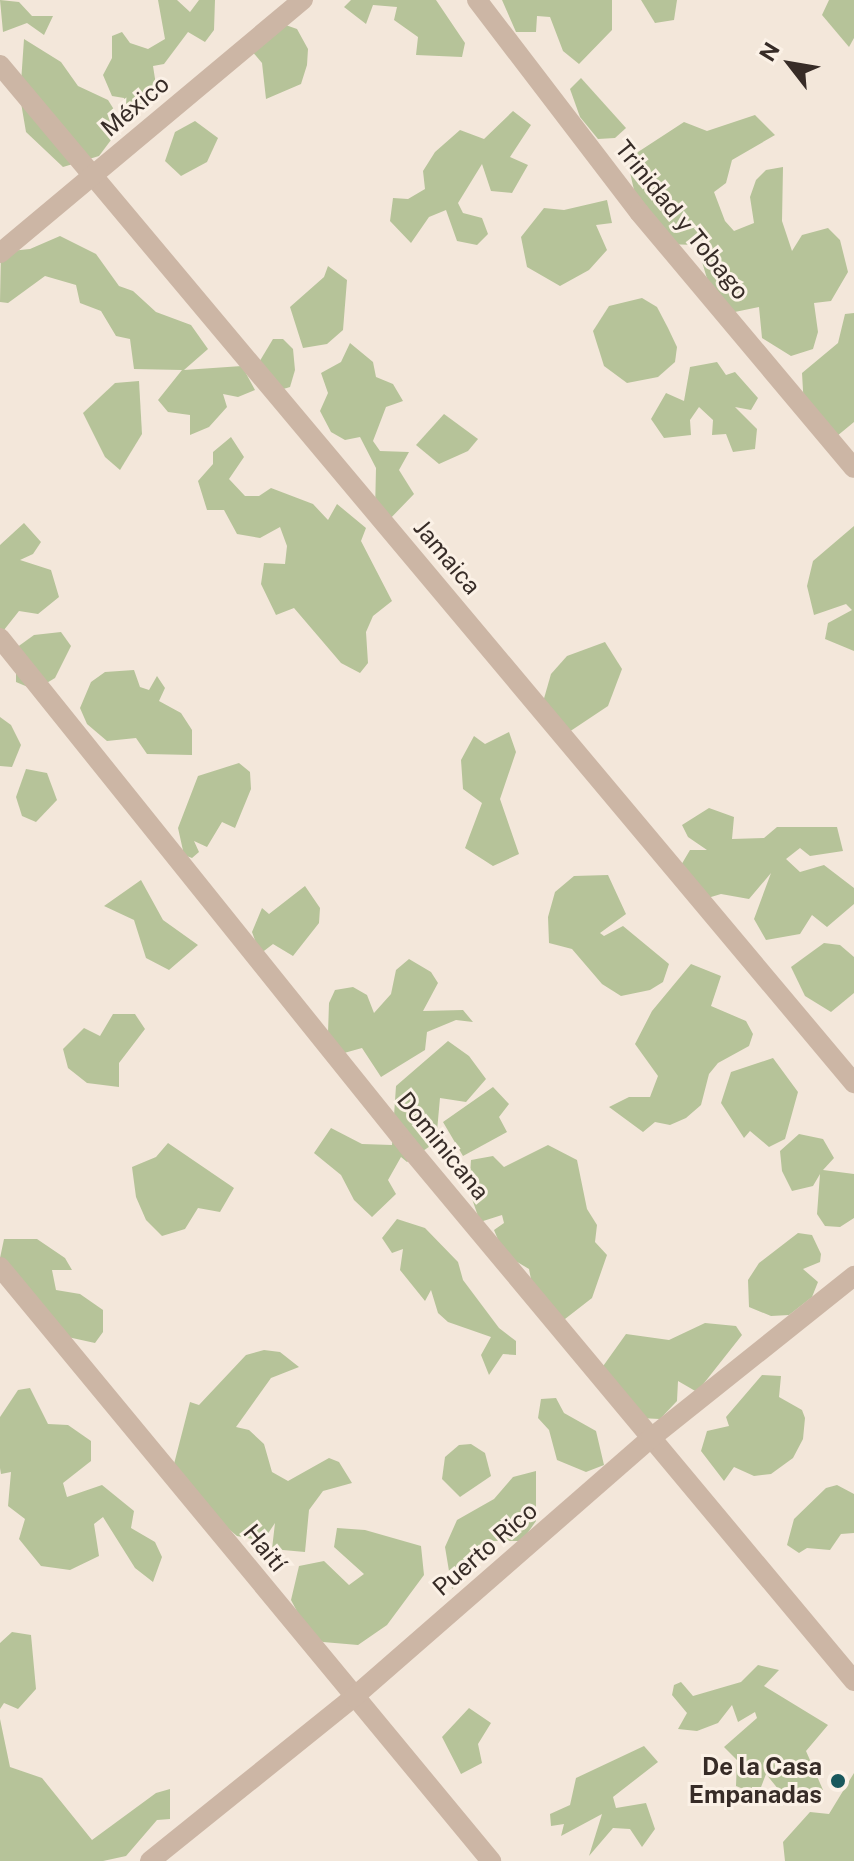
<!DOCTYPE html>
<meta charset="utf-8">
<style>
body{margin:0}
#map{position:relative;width:854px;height:1861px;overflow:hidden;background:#f3e7da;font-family:"Public Sans",sans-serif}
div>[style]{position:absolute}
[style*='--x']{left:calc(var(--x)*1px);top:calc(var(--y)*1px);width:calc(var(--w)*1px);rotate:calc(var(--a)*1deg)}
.green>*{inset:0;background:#b6c399}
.minor>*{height:20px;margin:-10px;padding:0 10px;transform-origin:10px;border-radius:10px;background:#ccb6a5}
.dots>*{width:22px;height:22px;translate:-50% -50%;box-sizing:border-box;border:4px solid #fbf1e6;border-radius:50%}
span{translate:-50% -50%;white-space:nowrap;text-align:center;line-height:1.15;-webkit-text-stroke:6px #fbf1e6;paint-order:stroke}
.street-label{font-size:24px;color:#372c27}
.poi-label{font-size:24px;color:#372c27;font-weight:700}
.right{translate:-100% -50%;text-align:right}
.north{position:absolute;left:750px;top:24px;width:80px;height:80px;-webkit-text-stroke:6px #fbf1e6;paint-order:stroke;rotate:301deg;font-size:22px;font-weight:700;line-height:32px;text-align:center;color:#372c27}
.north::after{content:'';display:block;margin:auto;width:28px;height:36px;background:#372c27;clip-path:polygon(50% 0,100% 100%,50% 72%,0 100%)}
</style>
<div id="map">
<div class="green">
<div style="clip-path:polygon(0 0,19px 2px,32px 16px,53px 16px,44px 35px,27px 23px,3px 32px)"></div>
<div style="clip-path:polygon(158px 0,177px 0,190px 12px,199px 0,215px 0,214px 30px,205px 42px,188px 32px,164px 64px,153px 66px,156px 85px,143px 110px,130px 114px,124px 98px,112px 96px,103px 75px,112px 58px,112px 36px,122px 32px,130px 43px,148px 49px,165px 39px)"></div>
<div style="clip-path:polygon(351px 0,436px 0,465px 43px,462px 57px,416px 55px,418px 37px,394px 20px,397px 7px,373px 5px,366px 24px,344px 7px)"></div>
<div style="clip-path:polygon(502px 0,612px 0,612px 30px,579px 64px,563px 51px,550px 17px,537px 16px,536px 32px,516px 32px)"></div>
<div style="clip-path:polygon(641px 0,677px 0,674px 20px,655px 23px)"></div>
<div style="clip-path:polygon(829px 0,854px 0,854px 38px,849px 47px,822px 15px)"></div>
<div style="clip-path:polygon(277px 22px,297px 29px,308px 49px,307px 65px,301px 84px,266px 99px,262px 63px,251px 50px)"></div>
<div style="clip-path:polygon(24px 39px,61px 62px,78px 86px,108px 100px,123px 124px,99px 156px,63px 167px,26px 132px,20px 97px)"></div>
<div style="clip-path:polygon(581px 78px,626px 128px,615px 138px,598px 139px,580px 117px,570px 89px)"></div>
<div style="clip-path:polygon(513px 111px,531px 125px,510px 157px,528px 165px,512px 193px,491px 191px,482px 164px,458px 203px,463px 213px,482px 218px,488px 234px,477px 245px,457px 241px,446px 210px,429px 217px,411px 243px,390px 221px,393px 198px,408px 199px,425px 189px,423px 171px,435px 152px,460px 130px,484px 139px)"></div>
<div style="clip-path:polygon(755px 115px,775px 135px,732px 160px,726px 183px,714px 192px,725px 221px,734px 231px,754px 223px,750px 197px,756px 180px,766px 170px,783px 167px,782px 221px,792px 251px,802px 235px,828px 228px,840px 240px,848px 272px,831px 301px,814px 303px,818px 332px,813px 349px,791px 356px,762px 338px,759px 307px,725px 314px,714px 302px,697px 245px,664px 244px,639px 212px,629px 168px,638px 152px,684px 122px,707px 131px)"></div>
<div style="clip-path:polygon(195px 121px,218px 138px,207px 162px,181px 176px,165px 161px,175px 132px)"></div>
<div style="clip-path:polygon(607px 200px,612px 223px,596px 225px,607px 250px,589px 270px,560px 286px,527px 267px,521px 237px,544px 208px,564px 210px)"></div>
<div style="clip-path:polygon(60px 236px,96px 254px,119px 286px,133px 291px,156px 312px,191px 325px,208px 349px,184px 370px,242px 366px,255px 390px,238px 397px,223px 394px,227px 407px,209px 427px,190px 435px,190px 415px,168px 412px,158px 400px,182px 370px,134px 369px,130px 339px,116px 336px,101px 311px,80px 303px,76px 285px,45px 276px,8px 303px,0 302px,1px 252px,30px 249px)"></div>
<div style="clip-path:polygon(328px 266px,347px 280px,343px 330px,327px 344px,303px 348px,290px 307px,324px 277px)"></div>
<div style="clip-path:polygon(642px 298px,657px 307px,668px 328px,677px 347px,675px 362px,658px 377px,627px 383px,604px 366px,593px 331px,609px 306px)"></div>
<div style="clip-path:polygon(854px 313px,854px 422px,831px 441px,804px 408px,802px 373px,838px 343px,845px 314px)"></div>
<div style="clip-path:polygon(273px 339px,283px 339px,293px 349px,295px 370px,290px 387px,270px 393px,255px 369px)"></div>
<div style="clip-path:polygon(350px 343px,373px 362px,376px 377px,393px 384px,403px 401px,386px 407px,373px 441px,380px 451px,409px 452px,399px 470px,414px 494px,385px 524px,375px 512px,376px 468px,360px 437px,345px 440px,331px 432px,320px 411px,328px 393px,321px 373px,341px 362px)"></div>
<div style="clip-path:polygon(717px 362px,726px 375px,735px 372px,758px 398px,751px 410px,735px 407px,757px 429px,755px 449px,733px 452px,726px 434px,712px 435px,713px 420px,699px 407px,690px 420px,691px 435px,664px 438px,651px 419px,666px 393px,684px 401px,690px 367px)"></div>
<div style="clip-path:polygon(139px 381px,142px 434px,120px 470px,105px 457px,83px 413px,115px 383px)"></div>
<div style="clip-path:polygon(444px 414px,478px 439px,468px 451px,439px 464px,416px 445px)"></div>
<div style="clip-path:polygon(231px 437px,244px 457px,229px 479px,245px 496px,259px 496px,271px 488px,313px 504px,328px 520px,337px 504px,366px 528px,361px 541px,392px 601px,373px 616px,366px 632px,368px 663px,360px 673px,341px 663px,294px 608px,276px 615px,261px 584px,264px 563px,285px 564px,287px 546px,280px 527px,260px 538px,237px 534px,224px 510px,207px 510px,198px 481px,213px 464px,213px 452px)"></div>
<div style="clip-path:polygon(24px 523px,41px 542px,33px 554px,20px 560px,51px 570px,59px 597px,38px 614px,19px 611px,0 635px,0 545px)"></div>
<div style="clip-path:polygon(854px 526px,854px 651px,825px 639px,828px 623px,852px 610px,846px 604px,814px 615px,807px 586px,813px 561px)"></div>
<div style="clip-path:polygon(61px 632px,71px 646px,55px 678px,35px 690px,16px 682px,16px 648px,34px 635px)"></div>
<div style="clip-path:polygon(605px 642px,622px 669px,608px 706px,563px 736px,541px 709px,551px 674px,567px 656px)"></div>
<div style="clip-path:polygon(134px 670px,140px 687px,149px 690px,157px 676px,165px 688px,159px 701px,181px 713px,192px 730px,192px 755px,147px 754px,136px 738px,107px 741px,87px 724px,80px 708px,91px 682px,105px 672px)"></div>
<div style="clip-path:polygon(0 717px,11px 725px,21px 745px,12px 767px,0 766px)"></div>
<div style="clip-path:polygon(509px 732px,516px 752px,500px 799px,519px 854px,493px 866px,465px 848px,482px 803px,463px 789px,461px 760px,474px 736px,485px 744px)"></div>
<div style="clip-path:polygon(239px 763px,250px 772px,251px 789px,235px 828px,222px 822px,207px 847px,194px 841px,199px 852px,192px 858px,184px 855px,178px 828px,198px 776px)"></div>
<div style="clip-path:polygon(26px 769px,47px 773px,57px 800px,36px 822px,22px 816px,16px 797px)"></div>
<div style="clip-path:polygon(709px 808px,734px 817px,732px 839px,764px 838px,777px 827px,837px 827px,843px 851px,810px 856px,800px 848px,786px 859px,800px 872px,824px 865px,854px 888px,854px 904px,827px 927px,812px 915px,800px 934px,766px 940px,754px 919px,771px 873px,749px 899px,721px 894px,701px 900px,677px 872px,690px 850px,707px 850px,688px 837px,682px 825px)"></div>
<div style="clip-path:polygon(608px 875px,626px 914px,600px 933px,604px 936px,623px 926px,669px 964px,663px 982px,650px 990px,621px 996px,602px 984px,572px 949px,549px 943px,548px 917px,555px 892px,574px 876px)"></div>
<div style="clip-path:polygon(141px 880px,163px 920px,198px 945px,169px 970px,146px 958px,134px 920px,104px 906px)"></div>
<div style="clip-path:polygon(305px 886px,320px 908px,319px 923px,293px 956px,273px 944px,260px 954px,252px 932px,262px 908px,269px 914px)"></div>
<div style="clip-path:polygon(824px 943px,840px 945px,854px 957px,854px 993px,831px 1012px,805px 996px,791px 967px)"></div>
<div style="clip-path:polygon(409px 959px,431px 972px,438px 983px,423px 1011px,463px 1010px,473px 1022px,456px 1020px,427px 1032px,425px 1050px,381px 1077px,362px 1048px,337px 1055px,328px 1033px,329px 1003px,335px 990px,353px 987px,367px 995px,374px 1013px,391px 994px,396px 970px)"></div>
<div style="clip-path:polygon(691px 964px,721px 976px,711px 1006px,746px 1021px,753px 1034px,749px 1046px,718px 1063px,709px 1074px,701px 1105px,686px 1118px,670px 1125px,655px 1122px,643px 1132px,609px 1107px,629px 1097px,650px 1097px,658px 1076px,635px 1044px,652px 1011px)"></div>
<div style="clip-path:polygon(113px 1014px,135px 1014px,145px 1029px,119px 1063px,119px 1087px,87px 1083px,68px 1068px,63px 1049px,84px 1028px,100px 1036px)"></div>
<div style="clip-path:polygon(448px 1041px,469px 1056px,486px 1079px,466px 1102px,440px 1098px,436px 1142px,407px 1162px,401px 1157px,388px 1180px,396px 1194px,372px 1217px,354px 1200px,341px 1175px,314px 1153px,331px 1128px,362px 1144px,392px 1145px,396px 1086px)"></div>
<div style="clip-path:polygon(773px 1058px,798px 1092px,785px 1139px,769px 1147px,750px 1131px,744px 1138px,721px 1103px,731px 1072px)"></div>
<div style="clip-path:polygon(493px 1087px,509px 1104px,499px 1117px,507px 1132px,463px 1156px,443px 1122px)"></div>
<div style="clip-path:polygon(799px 1134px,823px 1139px,834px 1158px,823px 1170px,854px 1174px,854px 1218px,840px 1227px,825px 1226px,817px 1214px,820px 1174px,813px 1186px,792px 1191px,782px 1171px,780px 1151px)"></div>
<div style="clip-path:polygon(168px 1143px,234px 1188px,220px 1212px,198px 1208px,185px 1229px,162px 1236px,146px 1220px,136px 1197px,132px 1167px,156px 1157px)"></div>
<div style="clip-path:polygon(548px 1145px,577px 1160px,587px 1209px,597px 1225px,595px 1242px,607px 1255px,592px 1298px,556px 1326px,538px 1315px,529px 1269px,504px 1254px,494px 1230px,504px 1223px,502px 1215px,480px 1222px,469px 1190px,471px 1160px,493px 1156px,504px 1167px)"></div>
<div style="clip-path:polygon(397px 1219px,425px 1228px,458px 1262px,463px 1280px,499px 1328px,516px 1341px,516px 1355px,503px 1354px,489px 1375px,481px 1355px,491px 1337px,448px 1322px,438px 1313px,431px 1290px,425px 1301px,400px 1270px,403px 1249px,392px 1253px,382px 1238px)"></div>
<div style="clip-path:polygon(798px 1233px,812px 1235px,821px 1254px,820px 1262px,803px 1269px,818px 1282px,812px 1297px,789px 1315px,771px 1316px,749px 1307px,748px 1280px,759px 1263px)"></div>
<div style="clip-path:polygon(4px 1239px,37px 1239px,65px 1258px,72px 1270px,52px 1270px,56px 1290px,80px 1294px,103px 1310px,103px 1332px,95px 1343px,45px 1332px,0 1258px)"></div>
<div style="clip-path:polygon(705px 1323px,736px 1326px,742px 1335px,697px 1392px,678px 1381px,677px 1401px,660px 1419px,639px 1418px,601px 1369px,626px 1334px,669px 1340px)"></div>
<div style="clip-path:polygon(264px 1350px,280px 1352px,299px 1367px,271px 1378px,236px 1427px,249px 1430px,264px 1444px,272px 1472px,288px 1481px,329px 1458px,339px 1462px,352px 1483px,323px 1491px,309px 1510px,305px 1552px,272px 1549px,275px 1523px,263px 1541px,237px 1536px,210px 1513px,174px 1464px,190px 1402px,199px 1405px,246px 1355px)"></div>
<div style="clip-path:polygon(762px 1375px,781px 1376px,779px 1397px,802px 1410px,805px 1418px,803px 1439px,793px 1458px,771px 1474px,754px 1476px,734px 1467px,724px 1481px,701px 1451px,707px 1431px,729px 1426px,726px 1417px)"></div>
<div style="clip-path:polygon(30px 1388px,48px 1424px,68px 1425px,91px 1441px,91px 1461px,63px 1483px,67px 1497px,102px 1485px,134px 1511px,131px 1528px,155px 1542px,162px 1557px,153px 1582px,135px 1568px,103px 1517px,94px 1524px,99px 1556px,70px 1570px,41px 1566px,19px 1539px,25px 1519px,8px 1506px,11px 1472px,1px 1474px,0 1468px,0 1417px,18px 1390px)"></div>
<div style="clip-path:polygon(556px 1398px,564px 1413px,596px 1431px,604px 1465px,586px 1472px,557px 1460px,549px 1430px,538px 1418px,541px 1399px)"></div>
<div style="clip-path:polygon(471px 1444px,485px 1453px,491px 1476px,460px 1497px,442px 1479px,445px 1457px,459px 1445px)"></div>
<div style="clip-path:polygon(536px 1471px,536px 1521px,522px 1541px,491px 1541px,476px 1552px,469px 1575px,452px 1589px,445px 1547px,457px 1520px,494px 1499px,513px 1477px)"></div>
<div style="clip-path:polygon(837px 1485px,854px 1494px,854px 1533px,841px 1534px,830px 1550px,807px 1548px,799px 1553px,787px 1545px,794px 1519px,826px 1488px)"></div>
<div style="clip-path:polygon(337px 1528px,365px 1530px,421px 1546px,424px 1575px,387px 1625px,358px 1645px,323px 1642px,309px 1634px,291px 1600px,299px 1566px,324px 1561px,349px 1585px,364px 1574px,334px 1547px)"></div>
<div style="clip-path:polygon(12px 1632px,31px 1635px,36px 1689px,18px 1709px,4px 1703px,0 1709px,0 1643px)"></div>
<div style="clip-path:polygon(758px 1665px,779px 1670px,764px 1686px,828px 1725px,806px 1751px,823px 1790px,787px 1800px,766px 1774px,758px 1795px,736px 1786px,737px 1760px,724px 1747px,757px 1718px,755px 1712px,738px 1722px,732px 1705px,718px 1723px,697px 1731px,678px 1729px,687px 1713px,672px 1695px,674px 1685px,681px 1682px,693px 1696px,741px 1682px)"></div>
<div style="clip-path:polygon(469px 1708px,491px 1723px,478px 1744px,482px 1763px,461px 1774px,442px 1737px)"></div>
<div style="clip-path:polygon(0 1719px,10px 1767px,42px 1778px,92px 1840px,156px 1793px,170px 1789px,170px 1819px,157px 1820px,126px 1856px,103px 1861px,0 1861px)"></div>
<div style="clip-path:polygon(644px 1746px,658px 1762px,613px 1797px,616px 1808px,646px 1803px,655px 1829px,642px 1847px,630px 1829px,613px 1828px,589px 1856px,602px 1814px,561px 1836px,564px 1824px,551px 1826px,550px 1814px,570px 1805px,576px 1778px)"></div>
<div style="clip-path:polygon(854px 1773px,854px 1861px,785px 1861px,783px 1842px,810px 1812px,829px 1814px)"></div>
</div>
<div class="minor">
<div style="--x:477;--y:0;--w:267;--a:52.6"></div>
<div style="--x:639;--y:212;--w:334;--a:50"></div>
<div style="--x:0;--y:65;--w:1329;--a:50.01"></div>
<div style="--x:0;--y:253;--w:395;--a:-39.9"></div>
<div style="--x:0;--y:638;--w:650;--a:51.24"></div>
<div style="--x:407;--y:1145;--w:698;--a:50.17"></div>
<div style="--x:0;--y:1267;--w:771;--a:50.42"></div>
<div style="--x:150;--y:1861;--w:262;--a:-38.8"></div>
<div style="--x:354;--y:1697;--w:394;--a:-41.1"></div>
<div style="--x:651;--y:1438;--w:260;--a:-38.6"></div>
</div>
<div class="dots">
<div style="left:838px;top:1781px;background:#19585c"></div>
</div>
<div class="street-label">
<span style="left:135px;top:106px;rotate:-40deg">México</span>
<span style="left:682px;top:220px;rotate:51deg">Trinidad y Tobago</span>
<span style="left:447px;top:557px;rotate:50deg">Jamaica</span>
<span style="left:443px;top:1146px;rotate:51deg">Dominicana</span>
<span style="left:265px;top:1548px;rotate:51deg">Haití</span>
<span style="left:485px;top:1549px;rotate:-41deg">Puerto Rico</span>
</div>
<div class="poi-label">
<span class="right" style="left:822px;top:1781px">De la Casa<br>Empanadas</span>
</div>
<div class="north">N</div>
</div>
